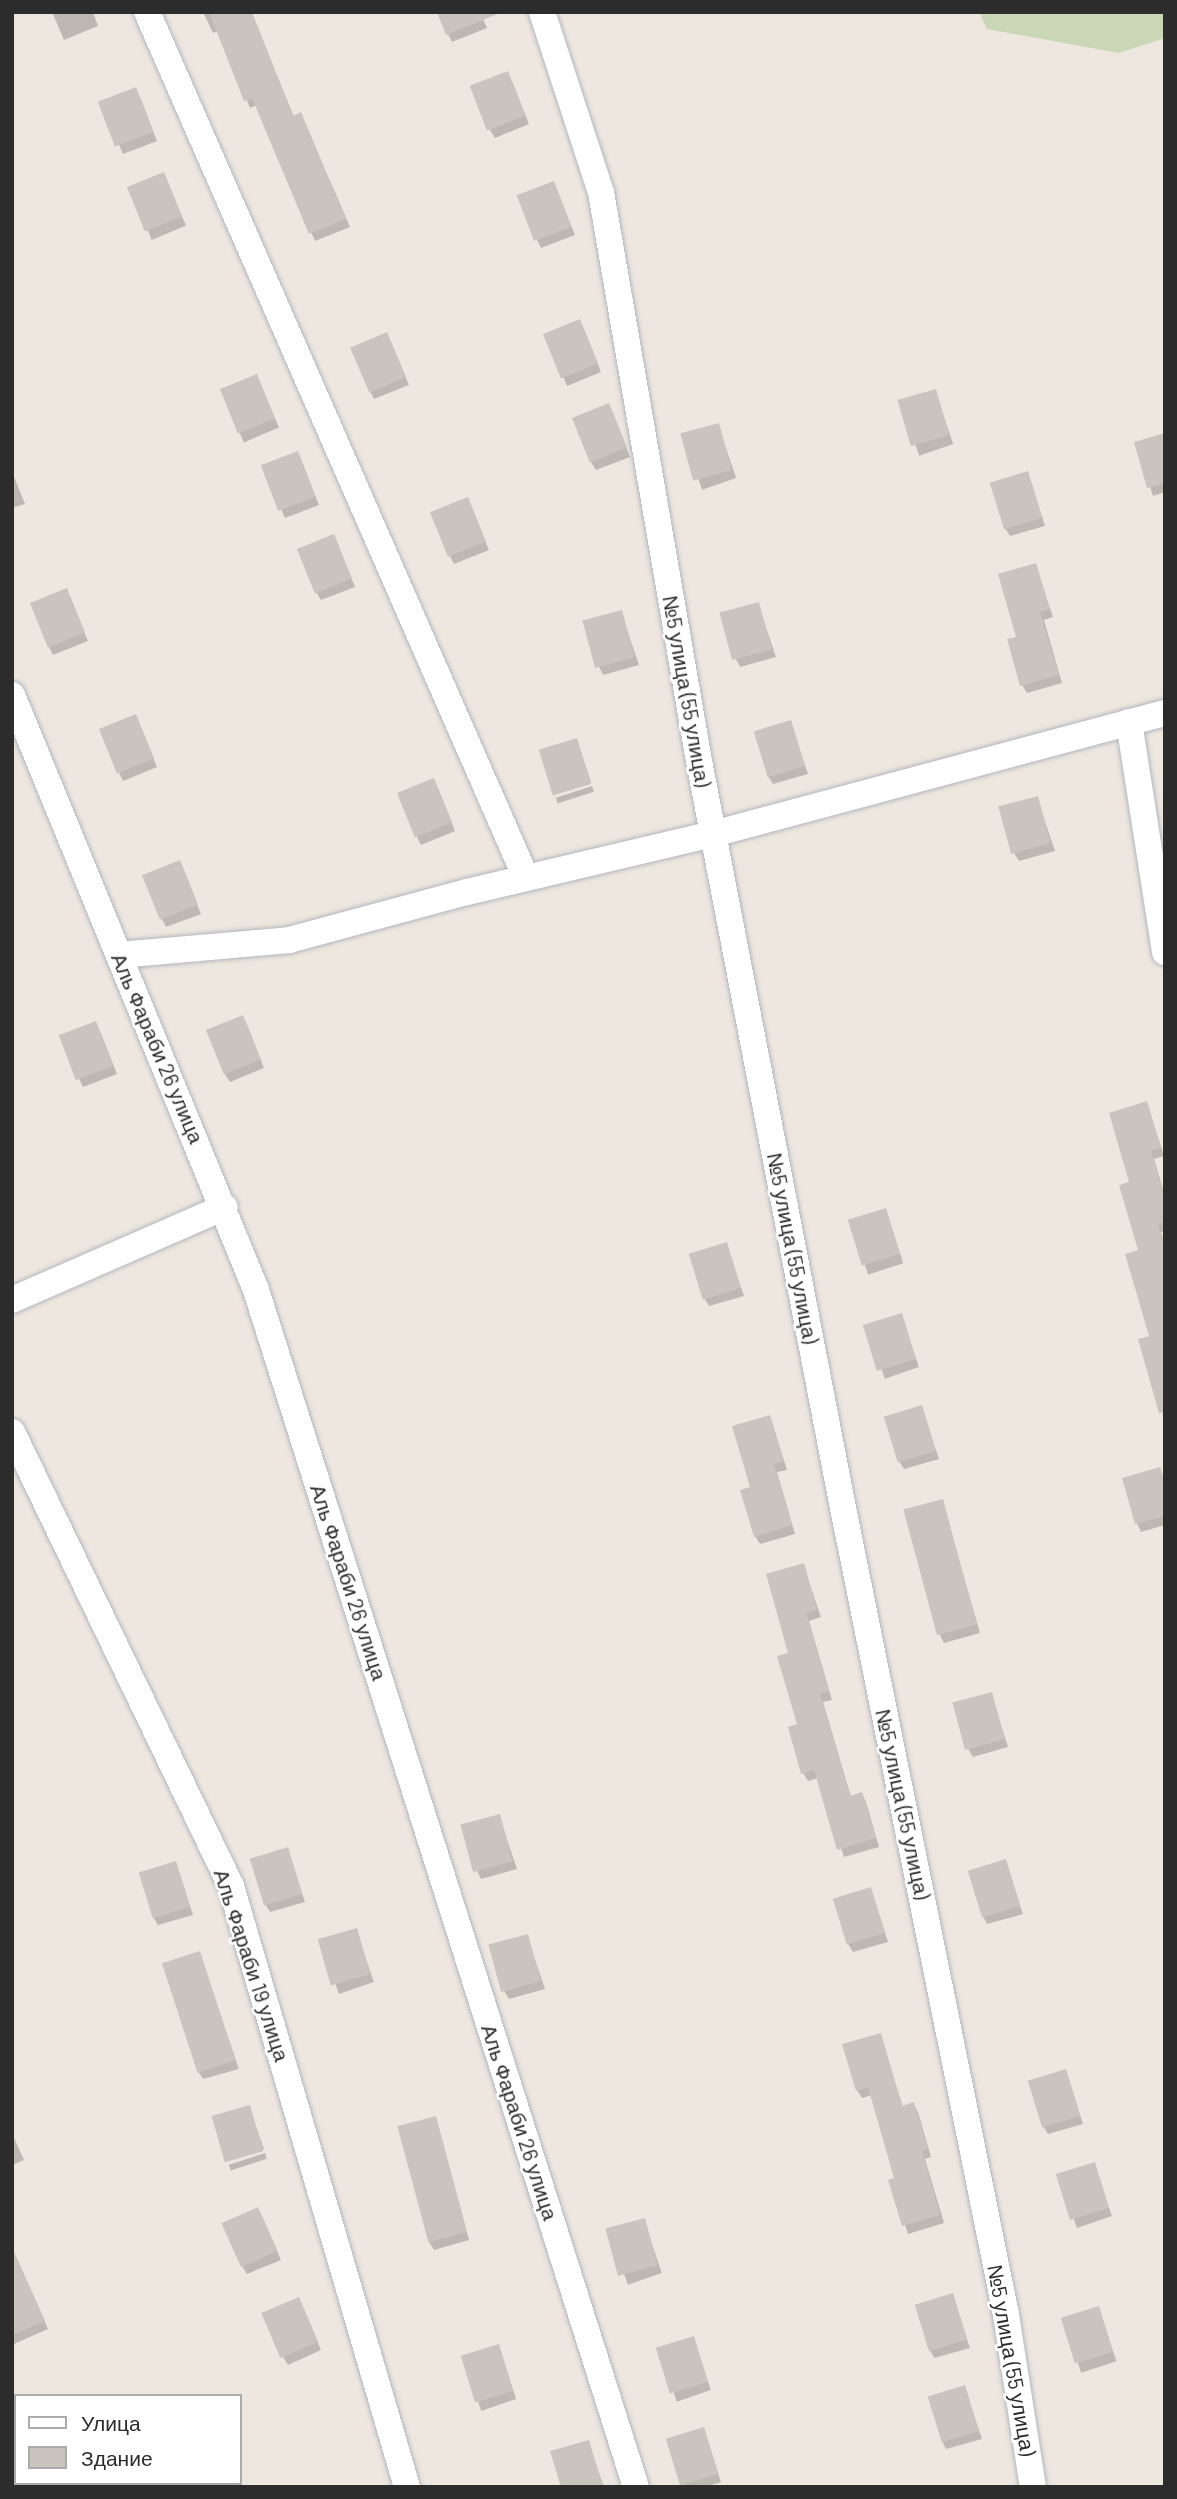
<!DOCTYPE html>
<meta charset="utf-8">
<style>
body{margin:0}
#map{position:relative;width:1177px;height:2499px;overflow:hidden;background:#eee7df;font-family:Barlow,sans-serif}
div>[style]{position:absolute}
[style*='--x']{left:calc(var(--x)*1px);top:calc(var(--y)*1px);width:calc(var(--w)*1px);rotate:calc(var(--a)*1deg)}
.cemetery>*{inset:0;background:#c9d7b7}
.shadow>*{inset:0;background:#0003;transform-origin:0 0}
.building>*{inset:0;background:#c9c4be;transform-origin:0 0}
.roads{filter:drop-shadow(0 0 2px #b2b6bf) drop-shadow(0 0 2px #b2b6bf)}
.minor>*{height:26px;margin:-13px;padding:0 13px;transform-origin:13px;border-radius:13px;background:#fff}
span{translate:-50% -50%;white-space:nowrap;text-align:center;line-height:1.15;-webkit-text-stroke:5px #fff;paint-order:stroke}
.street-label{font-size:21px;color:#2c2c2c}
.frame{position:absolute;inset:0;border:14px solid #2c2c2c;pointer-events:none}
.legend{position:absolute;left:14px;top:2394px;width:228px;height:91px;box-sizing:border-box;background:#fff;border:2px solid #ababab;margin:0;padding:9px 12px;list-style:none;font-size:21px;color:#2c2c2c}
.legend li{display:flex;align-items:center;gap:14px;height:35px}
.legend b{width:35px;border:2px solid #ababab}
</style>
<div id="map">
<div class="cemetery">
<div style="clip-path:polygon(979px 12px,1165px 12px,1165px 38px,1119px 53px,987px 29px)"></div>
</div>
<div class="shadow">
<div style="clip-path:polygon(52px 12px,93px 12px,98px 26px,64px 40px)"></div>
<div style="clip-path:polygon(203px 12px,244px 12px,267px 51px,294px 117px,332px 185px,350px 227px,315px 241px,257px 105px,250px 108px,218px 31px,213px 33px)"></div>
<div style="clip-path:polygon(480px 12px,487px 28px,452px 42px,448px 34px)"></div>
<div style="clip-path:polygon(512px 81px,529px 124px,495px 138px,490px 130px)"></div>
<div style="clip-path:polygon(140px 97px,157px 141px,123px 154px,101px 103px)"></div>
<div style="left:164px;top:174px;width:56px;height:37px;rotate:67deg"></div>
<div style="clip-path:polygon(554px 184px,575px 235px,541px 248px,537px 240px)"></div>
<div style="clip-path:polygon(584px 329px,601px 372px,567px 386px,545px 334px)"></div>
<div style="clip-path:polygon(387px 334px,409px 385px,374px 399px,370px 391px)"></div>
<div style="left:257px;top:376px;width:56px;height:38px;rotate:67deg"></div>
<div style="left:935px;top:391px;width:56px;height:36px;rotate:71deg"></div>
<div style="clip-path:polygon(613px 413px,630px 457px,596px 470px,591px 462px)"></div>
<div style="left:718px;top:425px;width:56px;height:36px;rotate:71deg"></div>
<div style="clip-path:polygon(1165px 435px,1165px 492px,1153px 496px,1136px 443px)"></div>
<div style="clip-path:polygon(302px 462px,319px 505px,285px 518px,263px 467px)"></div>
<div style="clip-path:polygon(12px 472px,25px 504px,12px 508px)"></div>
<div style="clip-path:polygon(1028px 473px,1045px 526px,1010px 536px,1005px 528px)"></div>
<div style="clip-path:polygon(471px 507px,489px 550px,454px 564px,450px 556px)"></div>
<div style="clip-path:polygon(337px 544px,355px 587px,321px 600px,316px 592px)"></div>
<div style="clip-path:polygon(1035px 565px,1053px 617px,1044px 620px,1062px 683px,1027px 693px,1022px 685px,1018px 638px)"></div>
<div style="clip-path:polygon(70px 598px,88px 641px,53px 655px,49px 647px)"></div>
<div style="clip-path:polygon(758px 604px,776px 657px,740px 667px,736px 659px)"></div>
<div style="clip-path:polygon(621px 612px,639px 665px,603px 675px,599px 667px)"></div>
<div style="clip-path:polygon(136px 716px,157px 767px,123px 781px,119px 773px)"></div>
<div style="clip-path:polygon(790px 722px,808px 774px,773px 784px,768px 776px)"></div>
<div style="clip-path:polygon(577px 740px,591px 782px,554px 793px)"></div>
<div style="left:592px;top:786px;width:6px;height:38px;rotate:72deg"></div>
<div style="clip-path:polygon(438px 788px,455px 831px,421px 845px,417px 837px)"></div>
<div style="clip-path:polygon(1037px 798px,1055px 851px,1019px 861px,1014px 853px)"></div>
<div style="clip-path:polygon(183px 870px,201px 914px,166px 927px,162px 919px)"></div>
<div style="clip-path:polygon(247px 1025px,264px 1068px,230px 1082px,225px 1074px)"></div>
<div style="clip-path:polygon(100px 1031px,117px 1074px,83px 1087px,60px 1036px)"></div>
<div style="clip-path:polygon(1147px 1103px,1164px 1156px,1154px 1159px,1165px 1196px,1165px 1231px,1161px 1232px,1165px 1245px,1165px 1391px,1151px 1337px,1140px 1251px)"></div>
<div style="left:886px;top:1210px;width:56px;height:37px;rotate:72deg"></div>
<div style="clip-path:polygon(726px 1244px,744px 1296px,709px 1306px,704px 1298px)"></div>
<div style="left:901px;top:1315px;width:55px;height:36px;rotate:71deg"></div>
<div style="clip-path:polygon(921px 1407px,939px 1459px,904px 1469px,899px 1461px)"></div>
<div style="clip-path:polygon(770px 1417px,787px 1470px,777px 1472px,795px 1534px,760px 1544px,755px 1536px,752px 1489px)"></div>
<div style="clip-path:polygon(1159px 1469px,1165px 1480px,1165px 1525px,1141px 1532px,1137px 1523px)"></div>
<div style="clip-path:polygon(942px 1501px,980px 1633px,944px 1643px,940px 1635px)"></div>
<div style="clip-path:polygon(803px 1565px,821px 1617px,809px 1621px,832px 1700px,823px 1702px,851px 1797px,862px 1794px,866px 1802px,879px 1847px,844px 1857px,818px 1778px,808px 1781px,803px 1773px,791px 1654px)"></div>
<div style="clip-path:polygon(991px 1694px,1008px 1747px,973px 1757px,968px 1749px)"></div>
<div style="clip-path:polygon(499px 1816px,517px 1869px,481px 1879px,477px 1871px)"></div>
<div style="clip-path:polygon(287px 1849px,305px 1902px,270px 1912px,265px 1904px)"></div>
<div style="clip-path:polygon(1005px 1862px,1023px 1914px,987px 1924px,983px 1916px)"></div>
<div style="clip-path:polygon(176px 1863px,193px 1915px,158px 1925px,153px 1917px)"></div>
<div style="clip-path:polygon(871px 1889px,888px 1942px,853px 1952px,848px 1944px)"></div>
<div style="left:356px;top:1930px;width:55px;height:37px;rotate:71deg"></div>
<div style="clip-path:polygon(527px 1936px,545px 1989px,509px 1999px,504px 1991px)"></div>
<div style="clip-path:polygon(199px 1953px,239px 2069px,203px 2079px,198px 2071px)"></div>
<div style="clip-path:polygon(880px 2035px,903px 2107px,913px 2104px,918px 2112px,931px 2157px,925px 2159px,944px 2223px,908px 2234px,891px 2181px,897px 2179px,872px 2095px,862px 2098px,857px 2090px)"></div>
<div style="clip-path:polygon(1066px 2071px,1083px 2124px,1048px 2134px,1043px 2126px)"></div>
<div style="clip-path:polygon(249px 2107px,264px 2149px,226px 2160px)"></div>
<div style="clip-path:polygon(435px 2118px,469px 2240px,434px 2250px,429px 2242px)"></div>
<div style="clip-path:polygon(12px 2133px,24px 2160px,12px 2165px)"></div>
<div style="left:265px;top:2153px;width:6px;height:38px;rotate:72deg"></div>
<div style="left:1094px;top:2164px;width:55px;height:37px;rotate:71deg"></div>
<div style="clip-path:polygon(262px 2217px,281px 2260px,247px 2274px,242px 2266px)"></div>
<div style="left:644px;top:2221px;width:55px;height:36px;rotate:71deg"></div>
<div style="clip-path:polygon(12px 2284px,29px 2286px,48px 2329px,14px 2344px)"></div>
<div style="clip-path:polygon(952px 2295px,970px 2348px,934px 2358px,930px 2350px)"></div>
<div style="clip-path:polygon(303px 2308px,321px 2350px,288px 2365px,283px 2357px)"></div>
<div style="left:1099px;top:2308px;width:56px;height:37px;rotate:72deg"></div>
<div style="left:693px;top:2338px;width:55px;height:36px;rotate:71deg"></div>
<div style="left:498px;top:2346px;width:56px;height:37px;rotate:71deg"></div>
<div style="clip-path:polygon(964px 2387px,982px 2439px,946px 2449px,942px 2441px)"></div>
<div style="clip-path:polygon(704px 2429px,721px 2482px,704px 2487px,683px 2487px)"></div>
<div style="clip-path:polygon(588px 2442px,604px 2487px,563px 2487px)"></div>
</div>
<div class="building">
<div style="clip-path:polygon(209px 12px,252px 12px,293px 116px,301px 112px,346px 219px,309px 234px,252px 98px,244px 101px)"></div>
<div style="clip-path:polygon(437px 12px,499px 12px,500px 13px,446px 35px)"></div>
<div style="left:508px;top:71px;width:48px;height:41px;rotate:69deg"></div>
<div style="left:136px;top:87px;width:48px;height:41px;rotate:69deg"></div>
<div style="left:164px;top:172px;width:48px;height:40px;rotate:68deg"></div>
<div style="left:554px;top:181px;width:49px;height:40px;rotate:69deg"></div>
<div style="left:580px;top:319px;width:48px;height:40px;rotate:68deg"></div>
<div style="left:387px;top:332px;width:49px;height:40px;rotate:67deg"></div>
<div style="left:257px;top:374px;width:48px;height:40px;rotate:68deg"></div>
<div style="left:936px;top:389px;width:48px;height:40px;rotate:74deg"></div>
<div style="left:609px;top:403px;width:48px;height:40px;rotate:68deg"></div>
<div style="left:719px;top:423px;width:49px;height:40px;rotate:75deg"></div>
<div style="clip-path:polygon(1165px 433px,1165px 483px,1147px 488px,1134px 442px)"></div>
<div style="left:298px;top:451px;width:49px;height:40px;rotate:69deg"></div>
<div style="left:1028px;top:471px;width:49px;height:40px;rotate:73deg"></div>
<div style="left:468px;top:497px;width:48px;height:41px;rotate:68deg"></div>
<div style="left:334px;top:534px;width:48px;height:40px;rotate:68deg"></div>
<div style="clip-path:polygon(1036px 563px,1050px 609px,1040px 612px,1059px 675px,1020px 686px,1007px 639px,1016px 637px,998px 574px)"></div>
<div style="left:67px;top:588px;width:48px;height:40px;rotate:68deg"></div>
<div style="left:759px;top:602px;width:49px;height:41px;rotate:75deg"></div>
<div style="left:622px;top:610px;width:49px;height:41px;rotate:75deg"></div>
<div style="left:136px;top:714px;width:48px;height:40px;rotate:68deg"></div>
<div style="left:791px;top:720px;width:48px;height:39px;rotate:73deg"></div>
<div style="left:577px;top:738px;width:48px;height:40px;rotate:73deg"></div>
<div style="left:434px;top:778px;width:48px;height:40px;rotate:68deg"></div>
<div style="left:1038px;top:796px;width:49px;height:41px;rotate:75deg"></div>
<div style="left:180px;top:860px;width:48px;height:41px;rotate:68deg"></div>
<div style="left:243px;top:1015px;width:48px;height:40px;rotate:68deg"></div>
<div style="left:96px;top:1021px;width:48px;height:40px;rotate:69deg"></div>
<div style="clip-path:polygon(1147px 1101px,1161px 1148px,1151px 1151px,1165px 1199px,1165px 1222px,1158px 1224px,1165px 1248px,1165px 1412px,1159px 1413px,1138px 1339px,1149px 1336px,1125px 1254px,1138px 1250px,1119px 1185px,1129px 1182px,1109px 1113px)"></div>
<div style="left:886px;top:1208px;width:48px;height:40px;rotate:73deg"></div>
<div style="left:727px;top:1242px;width:48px;height:40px;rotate:73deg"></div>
<div style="left:902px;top:1313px;width:48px;height:41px;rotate:73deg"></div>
<div style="left:922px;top:1405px;width:48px;height:40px;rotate:73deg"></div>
<div style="clip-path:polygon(770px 1415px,784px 1461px,774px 1464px,792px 1525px,754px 1537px,740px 1490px,750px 1487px,732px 1426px)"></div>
<div style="clip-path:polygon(1160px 1467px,1165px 1483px,1165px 1516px,1135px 1524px,1122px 1478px)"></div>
<div style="left:943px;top:1499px;width:130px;height:41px;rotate:75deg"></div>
<div style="clip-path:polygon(804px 1563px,817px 1609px,806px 1613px,829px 1691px,820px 1694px,850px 1796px,862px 1792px,876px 1838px,837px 1850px,814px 1770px,801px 1774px,788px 1727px,797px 1724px,777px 1656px,788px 1653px,766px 1574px)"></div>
<div style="left:992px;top:1692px;width:49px;height:41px;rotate:75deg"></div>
<div style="left:500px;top:1814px;width:49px;height:41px;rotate:75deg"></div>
<div style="left:288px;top:1847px;width:49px;height:40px;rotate:73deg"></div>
<div style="left:1006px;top:1859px;width:49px;height:40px;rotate:73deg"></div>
<div style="left:176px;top:1861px;width:48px;height:39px;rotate:73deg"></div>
<div style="left:871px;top:1887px;width:48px;height:40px;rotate:73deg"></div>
<div style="left:357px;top:1928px;width:48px;height:41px;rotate:74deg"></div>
<div style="left:528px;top:1934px;width:49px;height:41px;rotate:75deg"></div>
<div style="left:200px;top:1951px;width:115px;height:40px;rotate:72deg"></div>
<div style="clip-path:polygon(881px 2033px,902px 2106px,914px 2102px,928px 2149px,922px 2151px,940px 2215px,902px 2226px,888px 2180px,894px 2178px,868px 2087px,856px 2091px,842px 2044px)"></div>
<div style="left:1066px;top:2069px;width:49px;height:40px;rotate:73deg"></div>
<div style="left:250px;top:2105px;width:48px;height:40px;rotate:74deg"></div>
<div style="left:436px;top:2116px;width:120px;height:40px;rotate:75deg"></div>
<div style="left:1095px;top:2162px;width:48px;height:41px;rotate:73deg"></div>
<div style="left:258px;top:2207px;width:48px;height:40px;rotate:66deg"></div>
<div style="left:645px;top:2218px;width:49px;height:41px;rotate:75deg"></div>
<div style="clip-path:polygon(12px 2247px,45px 2321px,12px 2335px)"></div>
<div style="left:953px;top:2293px;width:49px;height:40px;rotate:73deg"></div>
<div style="left:299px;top:2297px;width:49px;height:41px;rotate:67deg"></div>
<div style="left:1099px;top:2306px;width:48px;height:40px;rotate:73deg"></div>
<div style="left:694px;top:2336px;width:48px;height:40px;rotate:73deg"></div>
<div style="left:499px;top:2344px;width:49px;height:40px;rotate:73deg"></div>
<div style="left:965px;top:2385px;width:48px;height:39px;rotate:73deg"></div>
<div style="left:704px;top:2427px;width:49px;height:40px;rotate:73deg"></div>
<div style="clip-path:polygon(589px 2440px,603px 2487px,561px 2487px,550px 2451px)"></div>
</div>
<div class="roads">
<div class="minor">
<div style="--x:147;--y:12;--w:945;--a:66.36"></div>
<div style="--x:542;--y:12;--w:189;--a:71.9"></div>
<div style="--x:601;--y:192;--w:577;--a:80.23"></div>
<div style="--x:699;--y:761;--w:756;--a:79.09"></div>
<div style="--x:842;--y:1503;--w:828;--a:78.58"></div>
<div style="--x:1006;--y:2315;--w:174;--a:81.1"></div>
<div style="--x:12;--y:695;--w:643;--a:67.7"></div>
<div style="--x:256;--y:1290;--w:1256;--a:72.39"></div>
<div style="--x:1129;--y:722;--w:233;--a:81.1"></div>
<div style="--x:119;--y:955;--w:171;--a:-5"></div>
<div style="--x:289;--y:940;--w:184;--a:-15.1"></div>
<div style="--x:467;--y:892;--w:253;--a:-13.3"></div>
<div style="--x:713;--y:834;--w:468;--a:-15"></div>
<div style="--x:12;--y:1300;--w:232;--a:-23.6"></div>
<div style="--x:12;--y:1432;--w:504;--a:64.25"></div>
<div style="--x:231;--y:1886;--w:626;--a:73.68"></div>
</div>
</div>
<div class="street-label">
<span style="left:687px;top:691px;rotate:80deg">№5 улица (55 улица)</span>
<span style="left:158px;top:1048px;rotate:67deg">Аль Фараби 26 улица</span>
<span style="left:793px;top:1248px;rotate:79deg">№5 улица (55 улица)</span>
<span style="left:349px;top:1582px;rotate:72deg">Аль Фараби 26 улица</span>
<span style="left:903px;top:1804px;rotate:78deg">№5 улица (55 улица)</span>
<span style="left:252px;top:1965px;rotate:72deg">Аль Фараби 19 улица</span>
<span style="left:520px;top:2122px;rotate:72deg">Аль Фараби 26 улица</span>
<span style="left:1012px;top:2360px;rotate:80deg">№5 улица (55 улица)</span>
</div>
<div class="frame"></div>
<ul class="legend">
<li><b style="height:9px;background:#fff"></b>Улица</li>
<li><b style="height:19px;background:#c9c4be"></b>Здание</li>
</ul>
</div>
